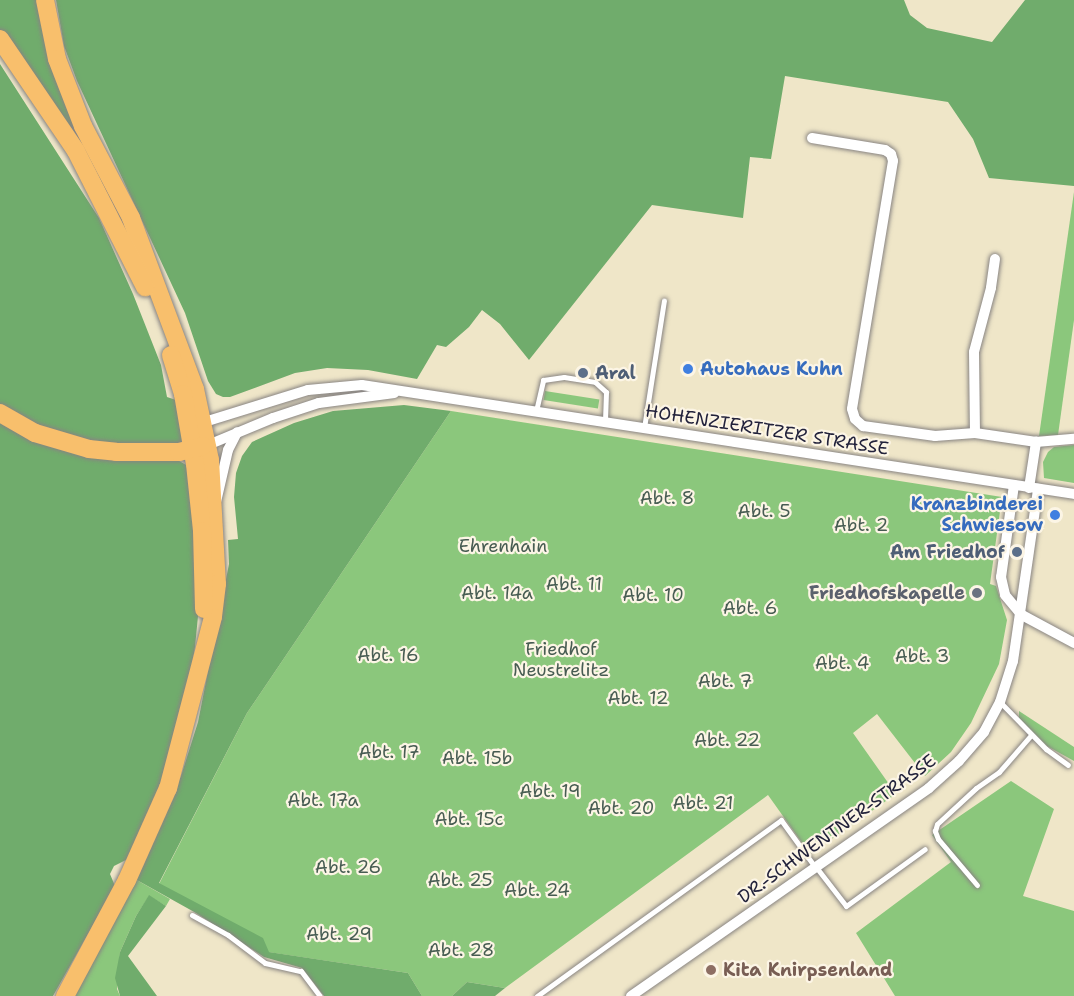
<!DOCTYPE html>
<style>
body{margin:0}
#map{position:relative;width:1074px;height:996px;overflow:hidden;background:#efe6c8;font-family:"Shantell Sans",sans-serif}
div>[style]{position:absolute}
[style*='--x']{left:calc(var(--x)*1px);top:calc(var(--y)*1px);width:calc(var(--w)*1px);rotate:calc(var(--a)*1deg)}
.green>*{inset:0;background:#8bc77c;transform-origin:0 0}
.forest>*{inset:0;background:#70ac6c}
.roads{filter:drop-shadow(0 0 2px #888482) drop-shadow(0 0 2px #888482)}
.service>*{height:5px;margin:-2.5px;padding:0 2.5px;transform-origin:2.5px;border-radius:2.5px;background:#fff}
.minor>*{height:10px;margin:-5px;padding:0 5px;transform-origin:5px;border-radius:5px;background:#fff}
.primary>*{height:18px;margin:-9px;padding:0 9px;transform-origin:9px;border-radius:9px;background:#f8bf6c}
.dots>*{width:16px;height:16px;translate:-50% -50%;box-sizing:border-box;border:3px solid #fcf5e5;border-radius:50%}
span{translate:-50% -50%;white-space:nowrap;text-align:center;line-height:1.15;-webkit-text-stroke:4.5px #fcf5e5;paint-order:stroke}
.shop-label{font-size:18px;color:#366cbe;font-weight:700}
.left{translate:0 -50%;text-align:left}
.right{translate:-100% -50%;text-align:right}
.service-label{font-size:18px;color:#4e5e75;font-weight:700}
.street-label{font-size:18px;color:#22223b}
.park-label{font-size:18px;color:#475c52}
.worship-label{font-size:18px;color:#5b616d;font-weight:700}
.education-label{font-size:18px;color:#785e54;font-weight:700}
</style>
<div id="map">
<div class="green">
<div style="clip-path:polygon(1074px 192px,1074px 320px,1058px 435px,1039px 436px)"></div>
<div style="left:545px;top:391px;width:55px;height:9px;rotate:9deg"></div>
<div style="clip-path:polygon(451px 411px,1002px 497px,990px 584px,996px 586px,1007px 620px,999px 664px,971px 723px,951px 752px,925px 776px,877px 714px,853px 733px,896px 794px,810px 854px,768px 795px,505px 988px,467px 982px,452px 996px,422px 996px,408px 973px,268px 952px,159px 884px,247px 713px)"></div>
<div style="clip-path:polygon(1074px 445px,1074px 483px,1044px 478px,1043px 462px,1048px 452px,1054px 447px)"></div>
<div style="clip-path:polygon(1019px 711px,1074px 747px,1074px 761px,1047px 746px,1019px 718px)"></div>
<div style="clip-path:polygon(1011px 781px,1054px 809px,1023px 896px,1074px 911px,1074px 996px,895px 996px,856px 933px,951px 862px,932px 835px)"></div>
<div style="clip-path:polygon(135px 879px,170px 899px,166px 906px,149px 896px,136px 916px,120px 952px,117px 989px,120px 996px,72px 996px)"></div>
</div>
<div class="forest">
<div style="clip-path:polygon(0 0,38px 0,46px 48px,107px 190px,0 30px)"></div>
<div style="clip-path:polygon(56px 0,904px 0,910px 15px,927px 28px,992px 42px,1025px 0,1074px 0,1074px 186px,989px 178px,973px 139px,948px 102px,785px 76px,771px 159px,750px 157px,743px 218px,652px 205px,529px 360px,500px 324px,482px 310px,469px 327px,446px 347px,437px 345px,417px 379px,368px 370px,327px 368px,295px 373px,230px 397px,223px 397px,216px 394px,208px 381px,185px 313px,77px 81px,64px 46px)"></div>
<div style="clip-path:polygon(0 64px,99px 218px,133px 294px,161px 365px,167px 397px,176px 400px,184px 441px,182px 444px,142px 448px,67px 439px,0 408px)"></div>
<div style="clip-path:polygon(404px 405px,451px 411px,247px 713px,159px 883px,263px 938px,269px 952px,408px 973px,422px 996px,324px 996px,302px 968px,264px 957px,196px 913px,135px 879px,181px 776px,198px 722px,229px 564px,228px 540px,238px 539px,234px 497px,236px 473px,242px 456px,252px 442px,294px 423px,333px 411px)"></div>
<div style="clip-path:polygon(0 420px,29px 438px,174px 458px,188px 466px,190px 474px,199px 606px,195px 647px,187px 696px,163px 778px,130px 858px,114px 866px,110px 874px,115px 886px,53px 996px,0 996px)"></div>
<div style="clip-path:polygon(149px 895px,166px 906px,128px 956px,157px 996px,120px 996px,115px 978px,120px 952px,136px 916px)"></div>
<div style="clip-path:polygon(467px 982px,505px 988px,495px 996px,452px 996px)"></div>
</div>
<div class="roads">
<div class="service">
<div style="--x:536;--y:411;--w:32;--a:-77"></div>
<div style="--x:543;--y:380;--w:21;--a:-8"></div>
<div style="--x:564;--y:377;--w:31;--a:9"></div>
<div style="--x:595;--y:382;--w:15;--a:42"></div>
<div style="--x:606;--y:392;--w:30;--a:92"></div>
<div style="--x:644;--y:428;--w:129;--a:-81.1"></div>
<div style="--x:1000;--y:702;--w:66;--a:45.6"></div>
<div style="--x:1046;--y:749;--w:27;--a:36"></div>
<div style="--x:816;--y:867;--w:49;--a:52.4"></div>
<div style="--x:846;--y:906;--w:97;--a:-35.8"></div>
<div style="--x:977;--y:885;--w:60;--a:-130.3"></div>
<div style="--x:938;--y:839;--w:9;--a:-111"></div>
<div style="--x:935;--y:831;--w:7;--a:-74"></div>
<div style="--x:937;--y:824;--w:53;--a:-42.7"></div>
<div style="--x:976;--y:788;--w:28;--a:-35"></div>
<div style="--x:999;--y:772;--w:49;--a:-49.1"></div>
<div style="--x:192;--y:915;--w:41;--a:29.1"></div>
<div style="--x:228;--y:935;--w:46;--a:37.1"></div>
<div style="--x:265;--y:963;--w:37;--a:13"></div>
<div style="--x:301;--y:971;--w:31;--a:53"></div>
<div style="--x:537;--y:996;--w:301;--a:-35.8"></div>
<div style="--x:781;--y:820;--w:58;--a:54.1"></div>
</div>
<div class="minor">
<div style="--x:812;--y:138;--w:74;--a:9.3"></div>
<div style="--x:885;--y:150;--w:7;--a:34"></div>
<div style="--x:891;--y:154;--w:7;--a:74"></div>
<div style="--x:893;--y:161;--w:251;--a:99.4"></div>
<div style="--x:852;--y:409;--w:10;--a:73"></div>
<div style="--x:855;--y:419;--w:11;--a:41"></div>
<div style="--x:863;--y:426;--w:73;--a:7.9"></div>
<div style="--x:935;--y:436;--w:40;--a:-4.3"></div>
<div style="--x:995;--y:259;--w:29;--a:98"></div>
<div style="--x:991;--y:288;--w:66;--a:104.9"></div>
<div style="--x:974;--y:352;--w:81;--a:89.3"></div>
<div style="--x:975;--y:433;--w:62;--a:8.4"></div>
<div style="--x:198;--y:424;--w:115;--a:-17.2"></div>
<div style="--x:308;--y:390;--w:54;--a:-5.3"></div>
<div style="--x:362;--y:385;--w:720;--a:8.7"></div>
<div style="--x:208;--y:445;--w:70;--a:-22.6"></div>
<div style="--x:273;--y:418;--w:48;--a:-18.1"></div>
<div style="--x:319;--y:403;--w:76;--a:-7.6"></div>
<div style="--x:1014;--y:485;--w:93;--a:98"></div>
<div style="--x:1001;--y:577;--w:18;--a:77"></div>
<div style="--x:1005;--y:595;--w:26;--a:50"></div>
<div style="--x:1022;--y:615;--w:59;--a:28.3"></div>
<div style="--x:1029;--y:488;--w:47;--a:-81.3"></div>
<div style="--x:1036;--y:442;--w:38;--a:-5"></div>
<div style="--x:216;--y:502;--w:53;--a:-77"></div>
<div style="--x:228;--y:450;--w:20;--a:-63"></div>
<div style="--x:631;--y:996;--w:363;--a:-34.9"></div>
<div style="--x:929;--y:788;--w:40;--a:-42"></div>
<div style="--x:959;--y:761;--w:38;--a:-49"></div>
<div style="--x:984;--y:732;--w:34;--a:-62"></div>
<div style="--x:1000;--y:702;--w:43;--a:-72.4"></div>
<div style="--x:1013;--y:661;--w:174;--a:-81.7"></div>
</div>
<div class="primary">
<div style="--x:45;--y:0;--w:60;--a:78.5"></div>
<div style="--x:57;--y:59;--w:72;--a:68.8"></div>
<div style="--x:83;--y:126;--w:104;--a:62.4"></div>
<div style="--x:131;--y:218;--w:183;--a:69.5"></div>
<div style="--x:195;--y:389;--w:73;--a:78.1"></div>
<div style="--x:210;--y:460;--w:124;--a:86.8"></div>
<div style="--x:217;--y:584;--w:33;--a:97"></div>
<div style="--x:213;--y:617;--w:177;--a:104.7"></div>
<div style="--x:168;--y:788;--w:101;--a:114"></div>
<div style="--x:127;--y:880;--w:132;--a:118.1"></div>
<div style="--x:0;--y:39;--w:135;--a:55.8"></div>
<div style="--x:76;--y:151;--w:153;--a:63.1"></div>
<div style="--x:171;--y:355;--w:41;--a:72.9"></div>
<div style="--x:183;--y:394;--w:71;--a:80.3"></div>
<div style="--x:195;--y:464;--w:67;--a:84"></div>
<div style="--x:202;--y:531;--w:78;--a:88.5"></div>
<div style="--x:0;--y:413;--w:40;--a:29.7"></div>
<div style="--x:35;--y:433;--w:56;--a:16.5"></div>
<div style="--x:89;--y:449;--w:27;--a:6"></div>
<div style="--x:116;--y:452;--w:63;--a:0"></div>
<div style="--x:179;--y:452;--w:25;--a:-14"></div>
</div>
</div>
<div class="dots">
<div style="left:688px;top:369px;background:#3f7fe0"></div>
<div style="left:583px;top:373px;background:#5c6f8a"></div>
<div style="left:1055px;top:515px;background:#3f7fe0"></div>
<div style="left:1017px;top:552px;background:#5c6f8a"></div>
<div style="left:977px;top:593px;background:#6b7280"></div>
<div style="left:711px;top:970px;background:#8d6e63"></div>
</div>
<div class="shop-label">
<span class="left" style="left:700px;top:369px">Autohaus Kuhn</span>
<span class="right" style="left:1043px;top:515px">Kranzbinderei<br>Schwiesow</span>
</div>
<div class="service-label">
<span class="left" style="left:595px;top:373px">Aral</span>
<span class="right" style="left:1005px;top:552px">Am Friedhof</span>
</div>
<div class="street-label">
<span style="left:767px;top:430px;rotate:9deg">HOHENZIERITZER STRASSE</span>
<span style="left:837px;top:829px;rotate:-36deg">DR.-SCHWENTNER-STRASSE</span>
</div>
<div class="park-label">
<span style="left:667px;top:498px">Abt. 8</span>
<span style="left:764px;top:511px">Abt. 5</span>
<span style="left:861px;top:525px">Abt. 2</span>
<span style="left:503px;top:546px">Ehrenhain</span>
<span style="left:574px;top:584px">Abt. 11</span>
<span style="left:497px;top:593px">Abt. 14a</span>
<span style="left:653px;top:595px">Abt. 10</span>
<span style="left:750px;top:608px">Abt. 6</span>
<span style="left:561px;top:660px">Friedhof<br>Neustrelitz</span>
<span style="left:388px;top:655px">Abt. 16</span>
<span style="left:922px;top:656px">Abt. 3</span>
<span style="left:842px;top:663px">Abt. 4</span>
<span style="left:725px;top:681px">Abt. 7</span>
<span style="left:638px;top:698px">Abt. 12</span>
<span style="left:727px;top:740px">Abt. 22</span>
<span style="left:389px;top:752px">Abt. 17</span>
<span style="left:477px;top:758px">Abt. 15b</span>
<span style="left:550px;top:791px">Abt. 19</span>
<span style="left:323px;top:800px">Abt. 17a</span>
<span style="left:703px;top:803px">Abt. 21</span>
<span style="left:621px;top:808px">Abt. 20</span>
<span style="left:469px;top:819px">Abt. 15c</span>
<span style="left:348px;top:867px">Abt. 26</span>
<span style="left:460px;top:880px">Abt. 25</span>
<span style="left:537px;top:890px">Abt. 24</span>
<span style="left:339px;top:934px">Abt. 29</span>
<span style="left:461px;top:950px">Abt. 28</span>
</div>
<div class="worship-label">
<span class="right" style="left:965px;top:593px">Friedhofskapelle</span>
</div>
<div class="education-label">
<span class="left" style="left:723px;top:970px">Kita Knirpsenland</span>
</div>
</div>
